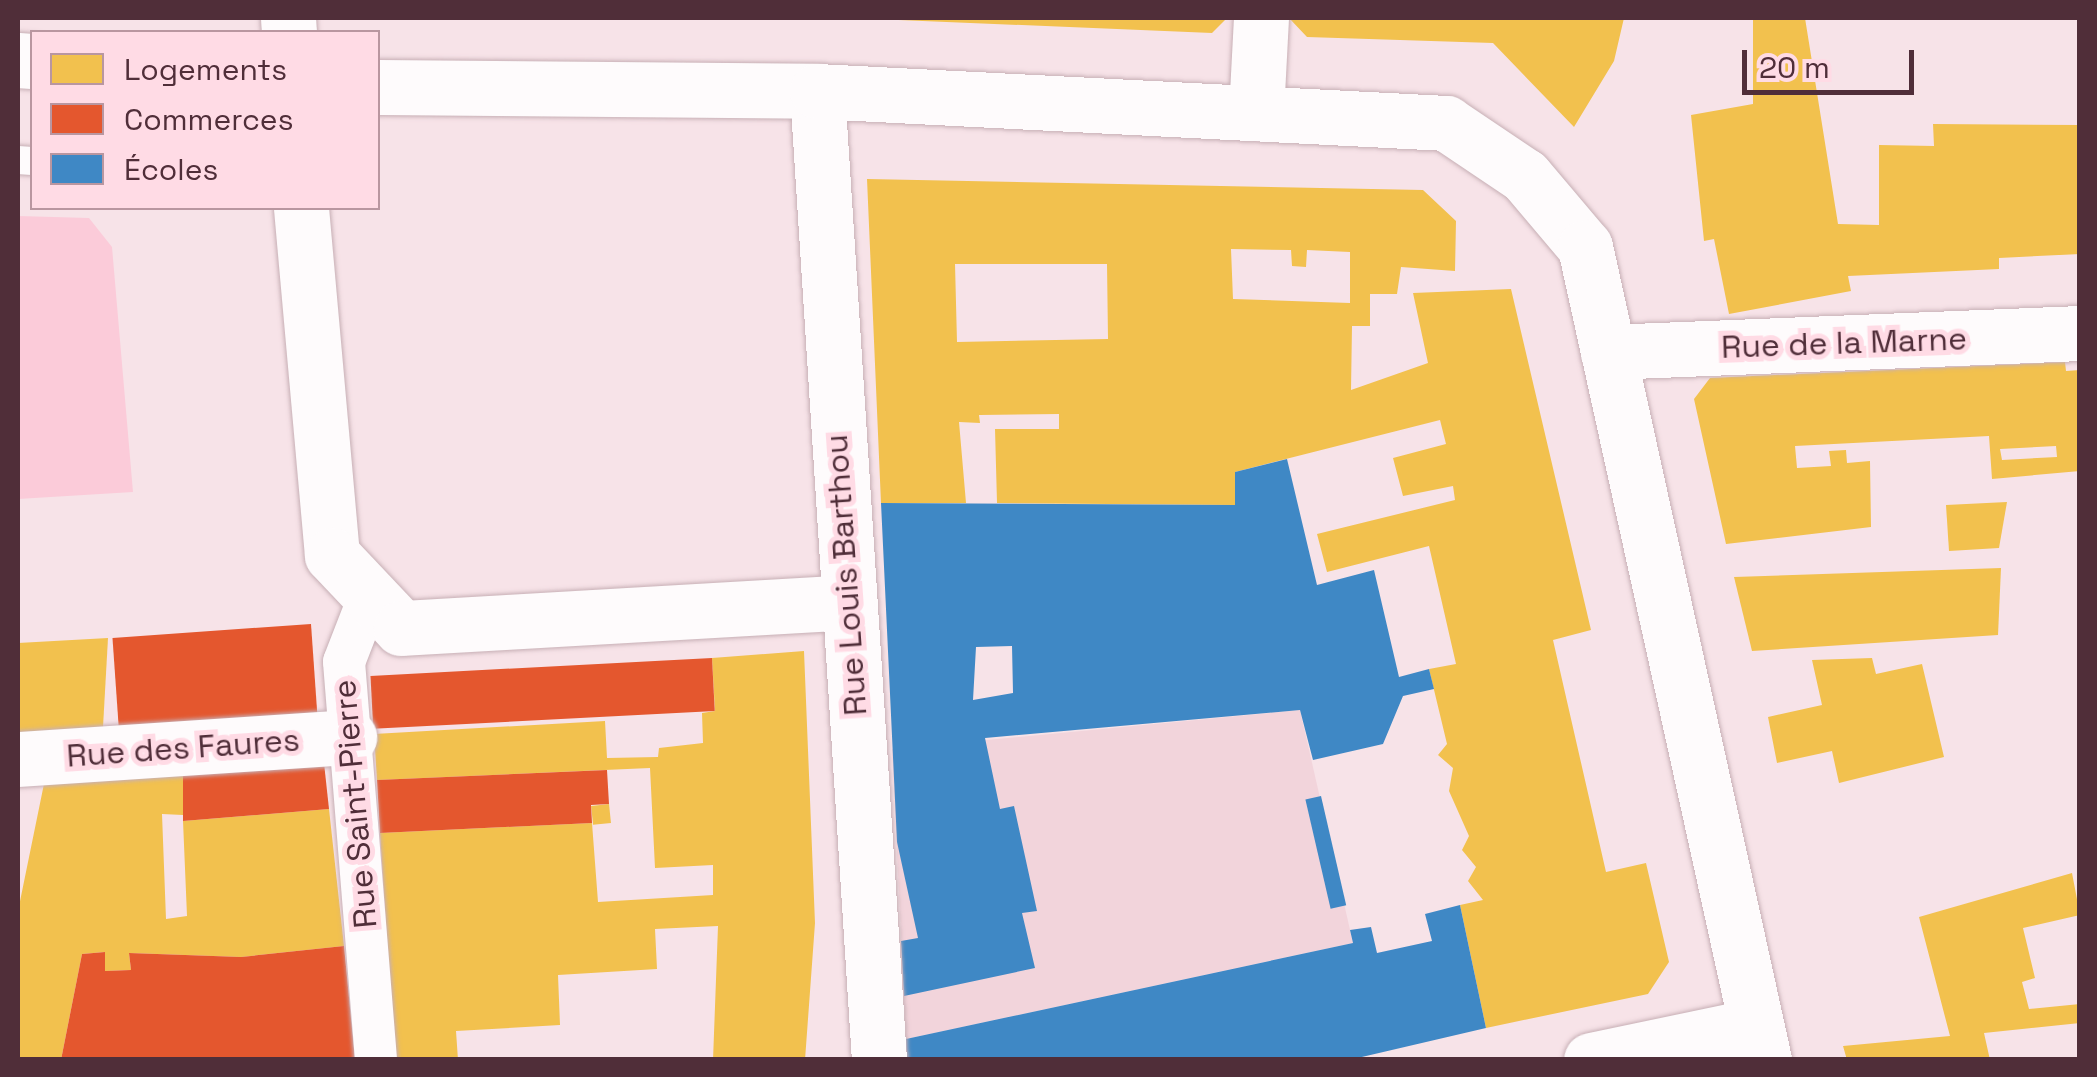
<!DOCTYPE html>
<meta charset="utf-8">
<style>
body{margin:0}
#map{position:relative;width:2097px;height:1077px;overflow:hidden;background:#f7e3e8;font-family:"Space Grotesk",sans-serif}
div>[style]{position:absolute}
[style*='--x']{left:calc(var(--x)*1px);top:calc(var(--y)*1px);width:calc(var(--w)*1px);rotate:calc(var(--a)*1deg)}
.built>*{inset:0;background:#f2d4db}
.green>*{inset:0;background:#fbcbd9}
.homes>*{inset:0;background:#f2c14e;transform-origin:0 0}
.shops>*{inset:0;background:#e4572e;transform-origin:0 0}
.schools>*{inset:0;background:#3f88c5;transform-origin:0 0}
.roads{filter:drop-shadow(0 0 2px #c7afb5) drop-shadow(0 0 2px #c7afb5)}
.service>*{height:28px;margin:-14px;padding:0 14px;transform-origin:14px;border-radius:14px;background:#fefbfc}
.pedestrian>*{height:42px;margin:-21px;padding:0 21px;transform-origin:21px;border-radius:21px;background:#fefbfc}
.minor>*{height:55px;margin:-27.5px;padding:0 27.5px;transform-origin:27.5px;border-radius:27.5px;background:#fefbfc}
.tertiary>*{height:55px;margin:-27.5px;padding:0 27.5px;transform-origin:27.5px;border-radius:27.5px;background:#fefbfc}
.secondary>*{height:55px;margin:-27.5px;padding:0 27.5px;transform-origin:27.5px;border-radius:27.5px;background:#fefbfc}
span{translate:-50% -50%;white-space:nowrap;text-align:center;line-height:1.15;-webkit-text-stroke:10px #ffdbe5;paint-order:stroke}
.street-label{font-size:32px;color:#502e39}
.frame{position:absolute;inset:0;border:20px solid #502e39;pointer-events:none}
.legend{position:absolute;left:30px;top:30px;width:350px;height:180px;box-sizing:border-box;background:#ffdbe5;border:2px solid #b996a0;margin:0;padding:12px 18px;list-style:none;font-size:30px;color:#502e39}
.legend li{display:flex;align-items:center;gap:20px;height:50px}
.legend b{width:50px;border:2px solid #b996a0}
.scale{position:absolute;left:1742px;top:50px;width:172px;height:45px;box-sizing:border-box;border:5px solid #502e39;border-top:0;padding-left:12px;font-size:30px;line-height:35px;white-space:nowrap;color:#502e39;-webkit-text-stroke:8px #ffdbe5;paint-order:stroke}
</style>
<div id="map">
<div class="built">
<div style="clip-path:polygon(1300px 710px,1353px 943px,906px 1039px,892px 749px)"></div>
</div>
<div class="green">
<div style="clip-path:polygon(18px 216px,89px 218px,112px 247px,133px 492px,18px 499px)"></div>
</div>
<div class="homes">
<div style="clip-path:polygon(851px 18px,1227px 18px,1212px 33px)"></div>
<div style="clip-path:polygon(1289px 18px,1624px 18px,1614px 61px,1574px 127px,1493px 43px,1307px 37px)"></div>
<div style="clip-path:polygon(1753px 18px,1805px 18px,1838px 224px,1879px 225px,1879px 145px,1934px 146px,1933px 124px,2080px 125px,2080px 254px,1999px 258px,1999px 269px,1848px 276px,1851px 291px,1729px 314px,1714px 239px,1704px 241px,1691px 115px,1753px 104px)"></div>
<div style="clip-path:polygon(evenodd,867px 179px,1423px 190px,1456px 221px,1455px 271px,1401px 267px,1397px 294px,1370px 294px,1370px 326px,1352px 326px,1351px 390px,1428px 363px,1413px 293px,1511px 289px,1591px 630px,1553px 640px,1606px 872px,1646px 863px,1669px 962px,1648px 994px,1486px 1028px,1460px 905px,1483px 900px,1468px 881px,1476px 867px,1462px 850px,1469px 836px,1449px 791px,1453px 768px,1438px 755px,1447px 744px,1429px 669px,1456px 664px,1429px 546px,1327px 572px,1317px 534px,1455px 500px,1453px 486px,1403px 496px,1393px 458px,1446px 444px,1440px 420px,1235px 472px,1235px 505px,997px 503px,995px 429px,1059px 429px,1059px 414px,979px 415px,980px 423px,959px 422px,966px 503px,881px 503px,867px 179px,1231px 249px,1291px 250px,1292px 266px,1306px 267px,1307px 250px,1350px 252px,1350px 303px,1233px 299px,1231px 249px,867px 179px,955px 264px,1107px 264px,1108px 339px,957px 342px,955px 264px)"></div>
<div style="clip-path:polygon(evenodd,2065px 362px,2066px 371px,2080px 370px,2080px 471px,1992px 479px,1989px 436px,1795px 446px,1797px 468px,1831px 466px,1829px 451px,1846px 450px,1847px 463px,1870px 461px,1871px 527px,1726px 544px,1694px 399px,1710px 378px,2065px 362px,2056px 446px,2057px 457px,2002px 460px,2000px 449px,2056px 446px)"></div>
<div style="clip-path:polygon(2007px 502px,1999px 548px,1949px 551px,1946px 505px)"></div>
<div style="clip-path:polygon(2001px 568px,1998px 635px,1752px 651px,1734px 577px)"></div>
<div style="clip-path:polygon(108px 638px,103px 727px,18px 735px,18px 643px)"></div>
<div style="clip-path:polygon(804px 651px,815px 923px,805px 1060px,713px 1060px,718px 926px,655px 929px,657px 969px,558px 975px,560px 1025px,456px 1031px,458px 1060px,395px 1060px,380px 833px,592px 823px,598px 902px,713px 895px,713px 865px,655px 868px,650px 768px,377px 780px,374px 734px,605px 721px,607px 758px,658px 757px,659px 748px,703px 743px,702px 713px,715px 711px,712px 658px)"></div>
<div style="clip-path:polygon(1872px 658px,1876px 674px,1922px 664px,1944px 757px,1839px 783px,1832px 751px,1777px 763px,1768px 717px,1822px 705px,1812px 660px)"></div>
<div style="clip-path:polygon(183px 769px,183px 815px,162px 814px,166px 919px,187px 916px,183px 821px,329px 809px,344px 946px,241px 957px,129px 953px,131px 970px,105px 971px,105px 952px,82px 954px,61px 1060px,18px 1060px,18px 911px,46px 774px)"></div>
<div style="left:609px;top:804px;width:19px;height:18px;rotate:84deg"></div>
<div style="clip-path:polygon(2072px 873px,2080px 915px,2023px 928px,2035px 978px,2022px 982px,2029px 1009px,2080px 1004px,2080px 1023px,1984px 1033px,1990px 1060px,1847px 1060px,1843px 1046px,1950px 1036px,1919px 917px)"></div>
</div>
<div class="shops">
<div style="left:311px;top:624px;width:95px;height:199px;rotate:86deg"></div>
<div style="left:712px;top:658px;width:53px;height:342px;rotate:87deg"></div>
<div style="clip-path:polygon(324px 763px,329px 809px,183px 821px,183px 769px)"></div>
<div style="clip-path:polygon(607px 770px,609px 804px,591px 805px,592px 823px,380px 833px,377px 780px)"></div>
<div style="clip-path:polygon(344px 946px,355px 1060px,61px 1060px,82px 954px,105px 952px,105px 971px,131px 970px,129px 953px,241px 957px)"></div>
</div>
<div class="schools">
<div style="clip-path:polygon(evenodd,1287px 459px,1317px 585px,1374px 570px,1399px 677px,1429px 669px,1434px 689px,1403px 696px,1383px 744px,1313px 760px,1300px 710px,985px 738px,1000px 809px,1014px 806px,1037px 911px,1022px 913px,1035px 968px,904px 996px,901px 941px,918px 938px,897px 842px,881px 503px,1235px 505px,1235px 472px,1287px 459px,1012px 646px,1013px 693px,973px 700px,976px 647px,1012px 646px)"></div>
<div style="left:1321px;top:796px;width:112px;height:16px;rotate:77deg"></div>
<div style="clip-path:polygon(1460px 905px,1486px 1028px,1349px 1060px,907px 1060px,906px 1039px,1353px 943px,1350px 930px,1371px 927px,1377px 953px,1432px 941px,1425px 914px)"></div>
</div>
<div class="roads">
<div class="service">
<div style="--x:18;--y:160;--w:14;--a:4"></div>
</div>
<div class="pedestrian">
<div style="--x:368;--y:600;--w:66;--a:111.2"></div>
<div style="--x:344;--y:662;--w:399;--a:85.4"></div>
</div>
<div class="minor">
<div style="--x:817;--y:91;--w:971;--a:86.34"></div>
<div style="--x:1256;--y:113;--w:95;--a:-87"></div>
<div style="--x:301;--y:208;--w:348;--a:84.9"></div>
<div style="--x:332;--y:555;--w:100;--a:46.6"></div>
<div style="--x:401;--y:628;--w:446;--a:-3.3"></div>
<div style="--x:1608;--y:352;--w:472;--a:-2.3"></div>
<div style="--x:18;--y:759;--w:332;--a:-3.8"></div>
<div style="--x:1591;--y:1060;--w:167;--a:-11.8"></div>
</div>
<div class="tertiary">
<div style="--x:18;--y:60;--w:14;--a:4"></div>
</div>
<div class="secondary">
<div style="--x:288;--y:18;--w:14;--a:86"></div>
<div style="--x:378;--y:87;--w:439;--a:0.5"></div>
<div style="--x:817;--y:91;--w:630;--a:2.91"></div>
<div style="--x:1446;--y:123;--w:95;--a:33.9"></div>
<div style="--x:1525;--y:176;--w:93;--a:49.8"></div>
<div style="--x:1585;--y:247;--w:832;--a:77.58"></div>
</div>
</div>
<div class="street-label">
<span style="left:1844px;top:343px;rotate:-2deg">Rue de la Marne</span>
<span style="left:846px;top:575px;rotate:-94deg">Rue Louis Barthou</span>
<span style="left:183px;top:748px;rotate:-4deg">Rue des Faures</span>
<span style="left:355px;top:804px;rotate:-95deg">Rue Saint-Pierre</span>
</div>
<div class="frame"></div>
<ul class="legend">
<li><b style="height:28px;background:#f2c14e"></b>Logements</li>
<li><b style="height:28px;background:#e4572e"></b>Commerces</li>
<li><b style="height:28px;background:#3f88c5"></b>Écoles</li>
</ul>
<div class="scale">20 m</div>
</div>
